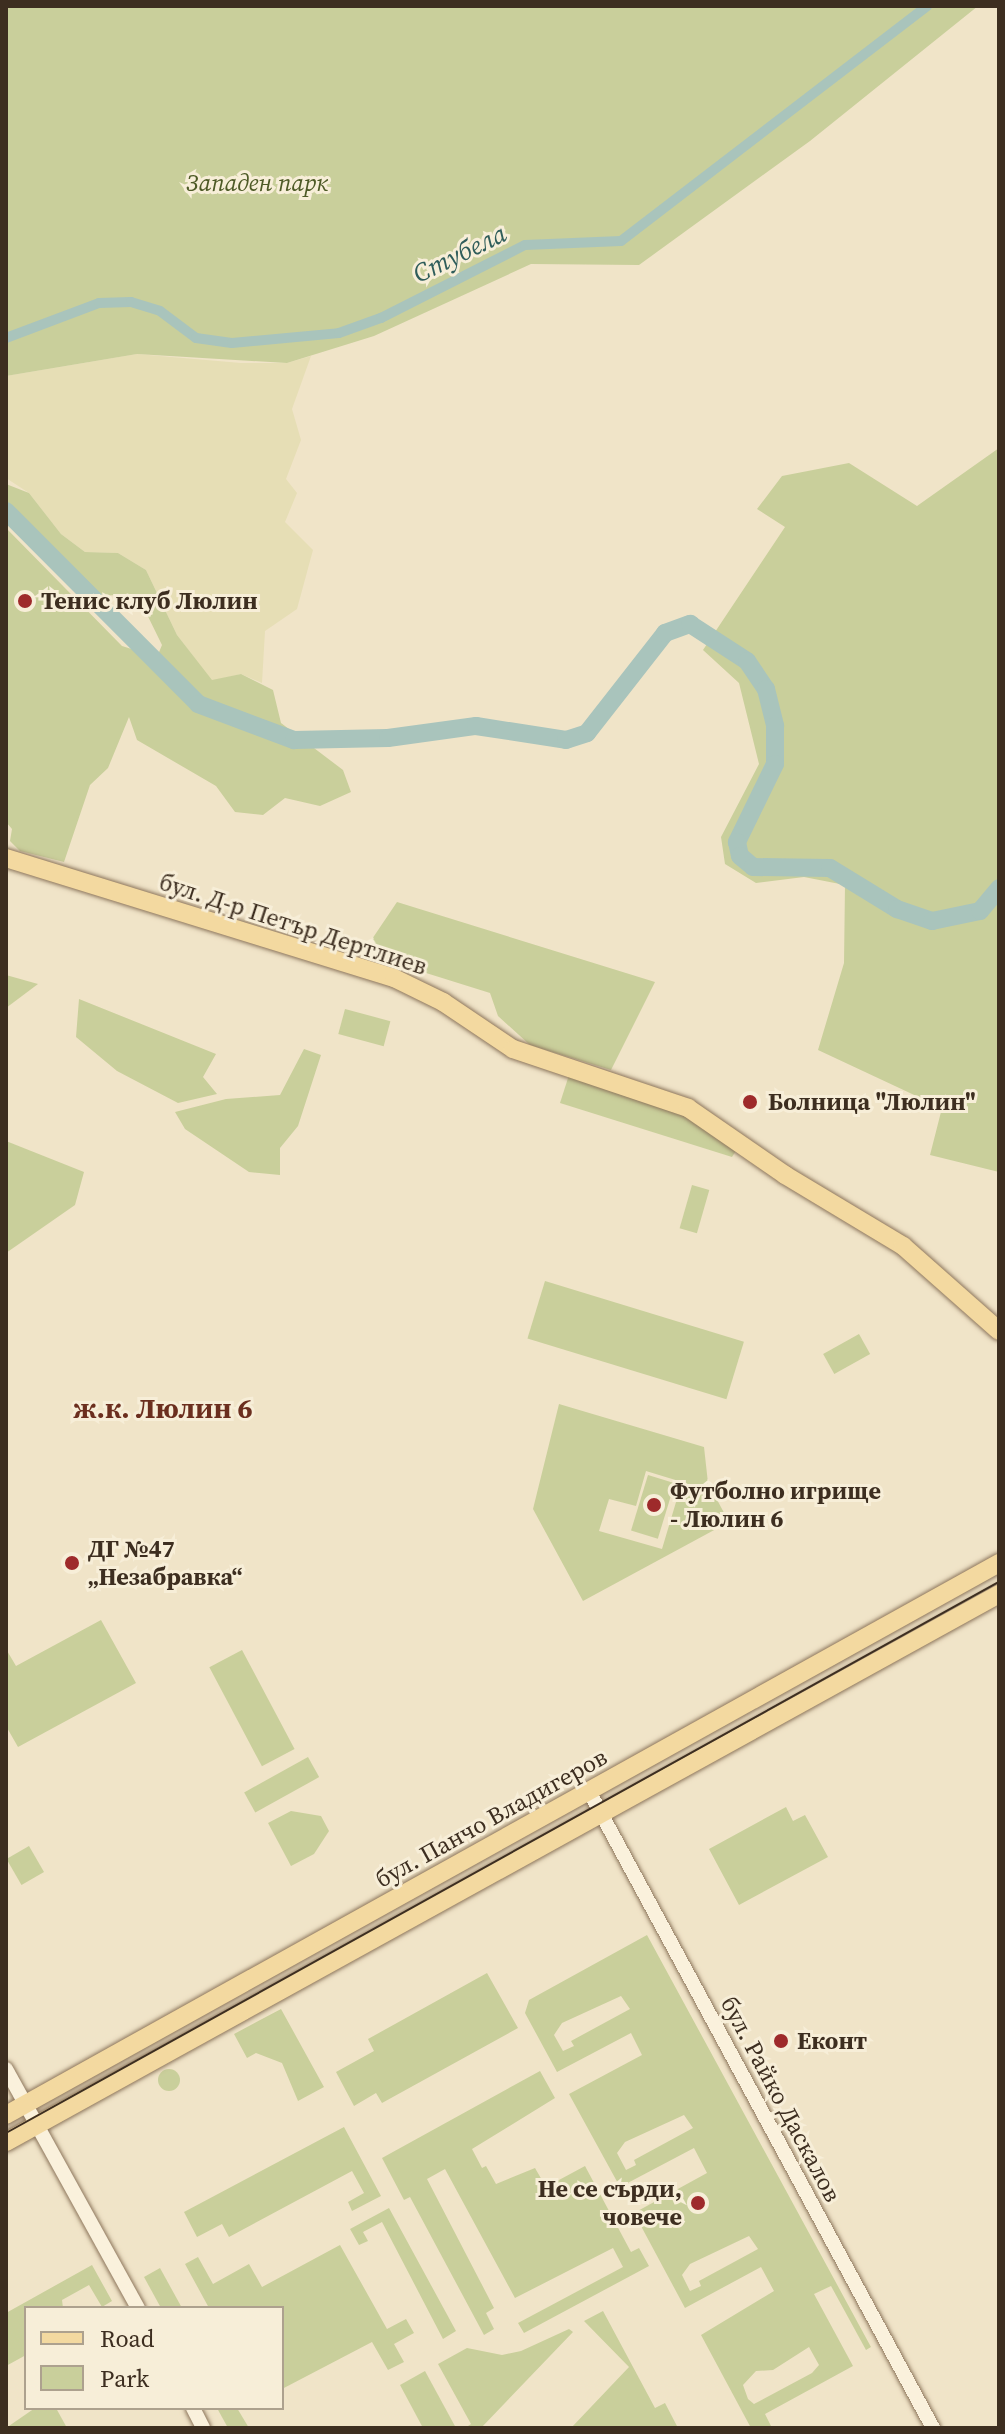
<!DOCTYPE html>
<meta charset="utf-8">
<style>
body{margin:0}
#map{position:relative;width:1005px;height:2434px;overflow:hidden;background:#f0e4c8;font-family:"Source Serif 4",serif}
div>[style]{position:absolute}
[style*='--x']{left:calc(var(--x)*1px);top:calc(var(--y)*1px);width:calc(var(--w)*1px);rotate:calc(var(--a)*1deg)}
.farmland>*{inset:0;background:#e6deb5}
.green>*{inset:0;background:#c9cf9b;transform-origin:0 0}
.round{border-radius:50%}
.canal>*{height:10px;margin:-5px;padding:0 5px;transform-origin:5px;border-radius:5px;background:#a9c4bc}
.river>*{height:18px;margin:-9px;padding:0 9px;transform-origin:9px;border-radius:9px;background:#a9c4bc}
.roads{filter:drop-shadow(0 0 2px #8d765c) drop-shadow(0 0 2px #8d765c)}
.minor>*{height:14px;margin:-7px;padding:0 7px;transform-origin:7px;border-radius:7px;background:#faf1dc}
.major>*{height:18px;margin:-9px;padding:0 9px;transform-origin:9px;border-radius:9px;background:#f3d9a0}
.tram>*{height:2px;margin:-1px;padding:0 1px;transform-origin:1px;border-radius:1px;background:#3d2e20}
.dots>*{width:22px;height:22px;translate:-50% -50%;box-sizing:border-box;border:4px solid #f7eed8;border-radius:50%}
span{translate:-50% -50%;white-space:nowrap;text-align:center;line-height:1.15;-webkit-text-stroke:6px #f7eed8;paint-order:stroke}
.park-label{font-size:24px;color:#4d5a26;font-style:italic}
.poi-label{font-size:24px;color:#3d2e20;font-weight:700}
.left{translate:0 -50%;text-align:left}
.right{translate:-100% -50%;text-align:right}
.street-label{font-size:24px;color:#3d2e20}
.water-label{font-size:26px;color:#2f5d5a;font-style:italic}
.quarter-label{font-size:28px;color:#6b2e1e;font-weight:700}
.frame{position:absolute;inset:0;border:8px solid #3d2e20;pointer-events:none}
.legend{position:absolute;left:24px;top:2306px;width:260px;height:104px;box-sizing:border-box;background:#f7eed8;border:2px solid #ada18e;margin:0;padding:10px 14px;list-style:none;font-size:24px;color:#3d2e20}
.legend li{display:flex;align-items:center;gap:16px;height:40px}
.legend b{width:40px;border:2px solid #ada18e}
</style>
<div id="map">
<div class="farmland">
<div style="clip-path:polygon(137px 354px,241px 363px,287px 363px,311px 356px,292px 409px,301px 440px,286px 479px,297px 493px,285px 522px,313px 550px,297px 609px,265px 631px,262px 683px,241px 674px,212px 681px,177px 635px,146px 570px,118px 553px,85px 552px,61px 534px,29px 493px,6px 478px,6px 376px)"></div>
</div>
<div class="green">
<div style="clip-path:polygon(6px 6px,978px 6px,810px 141px,639px 265px,531px 264px,374px 336px,287px 363px,137px 354px,6px 376px)"></div>
<div style="clip-path:polygon(999px 448px,999px 1172px,930px 1155px,942px 1108px,818px 1050px,844px 963px,845px 885px,804px 877px,756px 883px,725px 864px,721px 837px,759px 764px,739px 683px,703px 650px,785px 527px,757px 509px,782px 476px,849px 463px,917px 506px)"></div>
<div style="clip-path:polygon(6px 484px,29px 493px,61px 534px,85px 552px,118px 553px,146px 570px,177px 635px,212px 680px,241px 674px,273px 690px,281px 723px,343px 770px,351px 792px,320px 806px,285px 798px,263px 815px,235px 812px,216px 786px,137px 740px,129px 717px,108px 768px,90px 785px,64px 862px,20px 851px,10px 841px,12px 829px,6px 822px,6px 528px,122px 646px,157px 657px,162px 645px,137px 594px,98px 596px,6px 506px)"></div>
<div style="clip-path:polygon(397px 902px,655px 982px,611px 1070px,530px 1045px,498px 1016px,490px 993px,391px 962px,368px 945px)"></div>
<div style="clip-path:polygon(6px 975px,38px 984px,6px 1008px)"></div>
<div style="clip-path:polygon(79px 999px,216px 1054px,203px 1077px,217px 1094px,178px 1103px,117px 1071px,76px 1037px)"></div>
<div style="left:345px;top:1009px;width:47px;height:26px;rotate:15deg"></div>
<div style="clip-path:polygon(304px 1049px,321px 1055px,298px 1126px,280px 1148px,280px 1175px,249px 1172px,185px 1129px,175px 1112px,226px 1099px,280px 1095px)"></div>
<div style="clip-path:polygon(569px 1075px,686px 1112px,739px 1146px,732px 1157px,560px 1103px)"></div>
<div style="clip-path:polygon(6px 1141px,84px 1172px,75px 1205px,6px 1253px)"></div>
<div style="left:692px;top:1185px;width:18px;height:45px;rotate:16deg"></div>
<div style="left:545px;top:1281px;width:208px;height:60px;rotate:17deg"></div>
<div style="left:859px;top:1334px;width:23px;height:41px;rotate:61deg"></div>
<div style="clip-path:polygon(evenodd,559px 1404px,704px 1447px,708px 1483px,729px 1522px,583px 1601px,533px 1509px,559px 1404px,646px 1471px,682px 1482px,662px 1549px,599px 1531px,609px 1499px,636px 1506px,646px 1471px)"></div>
<div style="left:648px;top:1475px;width:28px;height:58px;rotate:17deg"></div>
<div style="clip-path:polygon(101px 1620px,136px 1683px,18px 1747px,6px 1726px,6px 1649px,16px 1666px)"></div>
<div style="left:242px;top:1650px;width:112px;height:37px;rotate:62deg"></div>
<div style="left:308px;top:1757px;width:23px;height:73px;rotate:61deg"></div>
<div style="clip-path:polygon(786px 1807px,793px 1821px,805px 1815px,828px 1857px,739px 1905px,709px 1849px)"></div>
<div style="clip-path:polygon(291px 1811px,321px 1816px,329px 1831px,314px 1854px,291px 1866px,268px 1823px)"></div>
<div style="left:29px;top:1846px;width:30px;height:26px;rotate:60deg"></div>
<div style="clip-path:polygon(evenodd,647px 1935px,871px 2347px,866px 2350px,831px 2286px,814px 2294px,853px 2366px,765px 2414px,772px 2428px,751px 2428px,701px 2335px,774px 2291px,761px 2267px,685px 2308px,634px 2213px,707px 2173px,694px 2148px,620px 2187px,569px 2094px,642px 2055px,631px 2033px,557px 2072px,525px 2013px,529px 2000px,647px 1935px,621px 1996px,630px 2009px,571px 2041px,574px 2046px,563px 2051px,554px 2035px,562px 2023px,621px 1996px,647px 1935px,684px 2115px,693px 2128px,634px 2160px,636px 2165px,626px 2170px,617px 2153px,625px 2142px,684px 2115px,647px 1935px,749px 2236px,758px 2249px,699px 2281px,701px 2286px,690px 2291px,682px 2275px,690px 2264px,749px 2236px,647px 1935px,809px 2347px,819px 2365px,812px 2373px,754px 2404px,748px 2399px,743px 2385px,756px 2371px,773px 2370px,809px 2347px)"></div>
<div style="clip-path:polygon(487px 1973px,518px 2028px,382px 2103px,376px 2093px,354px 2106px,336px 2072px,374px 2051px,368px 2039px)"></div>
<div style="clip-path:polygon(281px 2009px,324px 2087px,298px 2101px,282px 2063px,256px 2053px,247px 2058px,234px 2034px)"></div>
<div class="round" style="left:158px;top:2069px;width:22px;height:22px"></div>
<div style="clip-path:polygon(540px 2071px,555px 2098px,472px 2149px,482px 2168px,486px 2166px,496px 2184px,535px 2168px,546px 2187px,585px 2166px,631px 2252px,639px 2248px,649px 2266px,524px 2333px,518px 2323px,623px 2267px,613px 2248px,515px 2298px,445px 2169px,427px 2179px,494px 2308px,486px 2313px,494px 2329px,484px 2335px,410px 2197px,404px 2200px,382px 2158px)"></div>
<div style="clip-path:polygon(344px 2127px,381px 2196px,352px 2211px,348px 2202px,364px 2193px,352px 2171px,229px 2237px,222px 2224px,197px 2237px,184px 2212px)"></div>
<div style="clip-path:polygon(389px 2208px,456px 2331px,443px 2339px,382px 2222px,363px 2232px,368px 2241px,359px 2245px,350px 2229px)"></div>
<div style="clip-path:polygon(340px 2245px,387px 2329px,406px 2319px,414px 2333px,394px 2344px,404px 2362px,388px 2370px,372px 2342px,282px 2389px,282px 2308px,209px 2308px,185px 2264px,198px 2257px,213px 2284px,249px 2264px,262px 2287px)"></div>
<div style="clip-path:polygon(92px 2265px,112px 2301px,102px 2307px,89px 2285px,62px 2300px,63px 2308px,26px 2308px,26px 2355px,6px 2366px,6px 2313px)"></div>
<div style="clip-path:polygon(160px 2268px,182px 2308px,161px 2308px,144px 2277px)"></div>
<div style="clip-path:polygon(603px 2311px,655px 2408px,665px 2403px,678px 2428px,571px 2428px,629px 2367px,584px 2321px)"></div>
<div style="clip-path:polygon(569px 2329px,573px 2332px,481px 2428px,465px 2428px,471px 2424px,438px 2364px,467px 2348px,502px 2355px,521px 2351px)"></div>
<div style="clip-path:polygon(425px 2371px,456px 2428px,423px 2428px,400px 2385px)"></div>
<div style="clip-path:polygon(35px 2408px,56px 2408px,67px 2428px,6px 2428px)"></div>
<div style="clip-path:polygon(217px 2408px,237px 2408px,249px 2428px,228px 2428px)"></div>
</div>
<div class="canal">
<div style="--x:6;--y:338;--w:99;--a:-20.6"></div>
<div style="--x:99;--y:303;--w:32;--a:-2"></div>
<div style="--x:131;--y:302;--w:30;--a:17"></div>
<div style="--x:160;--y:311;--w:45;--a:36.9"></div>
<div style="--x:196;--y:338;--w:36;--a:8"></div>
<div style="--x:232;--y:343;--w:107;--a:-5.3"></div>
<div style="--x:339;--y:333;--w:45;--a:-19.7"></div>
<div style="--x:381;--y:318;--w:161;--a:-26.9"></div>
<div style="--x:525;--y:245;--w:96;--a:-2.4"></div>
<div style="--x:621;--y:241;--w:386;--a:-37.5"></div>
</div>
<div class="river">
<div style="--x:6;--y:511;--w:272;--a:45.1"></div>
<div style="--x:198;--y:704;--w:103;--a:20.6"></div>
<div style="--x:294;--y:740;--w:94;--a:-1.2"></div>
<div style="--x:388;--y:738;--w:89;--a:-7.8"></div>
<div style="--x:476;--y:726;--w:91;--a:8.8"></div>
<div style="--x:566;--y:740;--w:22;--a:-18"></div>
<div style="--x:587;--y:733;--w:127;--a:-52"></div>
<div style="--x:665;--y:633;--w:27;--a:-20"></div>
<div style="--x:690;--y:624;--w:68;--a:33"></div>
<div style="--x:747;--y:661;--w:34;--a:56"></div>
<div style="--x:766;--y:689;--w:38;--a:76"></div>
<div style="--x:775;--y:726;--w:38;--a:90"></div>
<div style="--x:775;--y:764;--w:87;--a:116"></div>
<div style="--x:737;--y:842;--w:14;--a:78"></div>
<div style="--x:740;--y:856;--w:17;--a:40"></div>
<div style="--x:753;--y:867;--w:77;--a:0.7"></div>
<div style="--x:830;--y:868;--w:79;--a:31.5"></div>
<div style="--x:897;--y:909;--w:37;--a:19"></div>
<div style="--x:932;--y:921;--w:49;--a:-11.8"></div>
<div style="--x:980;--y:911;--w:30;--a:-50"></div>
</div>
<div class="roads">
<div class="minor">
<div style="--x:589;--y:1791;--w:724;--a:61.63"></div>
<div style="--x:6;--y:2069;--w:273;--a:61.1"></div>
<div style="--x:193;--y:2408;--w:22;--a:63"></div>
</div>
<div class="major">
<div style="--x:6;--y:858;--w:406;--a:17.2"></div>
<div style="--x:394;--y:978;--w:55;--a:26.1"></div>
<div style="--x:443;--y:1002;--w:84;--a:33.9"></div>
<div style="--x:513;--y:1049;--w:185;--a:18.6"></div>
<div style="--x:688;--y:1108;--w:118;--a:34.6"></div>
<div style="--x:785;--y:1175;--w:138;--a:31"></div>
<div style="--x:903;--y:1246;--w:128;--a:41.5"></div>
<div style="--x:6;--y:2115;--w:1136;--a:-29.07"></div>
<div style="--x:6;--y:2142;--w:1134;--a:-28.89"></div>
</div>
</div>
<div class="tram">
<div style="--x:6;--y:2133;--w:1136;--a:-29.03"></div>
</div>
<div class="dots">
<div style="left:25px;top:601px;background:#9e2a2b"></div>
<div style="left:750px;top:1102px;background:#9e2a2b"></div>
<div style="left:654px;top:1505px;background:#9e2a2b"></div>
<div style="left:72px;top:1563px;background:#9e2a2b"></div>
<div style="left:781px;top:2041px;background:#9e2a2b"></div>
<div style="left:698px;top:2203px;background:#9e2a2b"></div>
</div>
<div class="park-label">
<span style="left:257px;top:183px">Западен парк</span>
</div>
<div class="poi-label">
<span class="left" style="left:41px;top:601px">Тенис клуб Люлин</span>
<span class="left" style="left:768px;top:1102px">Болница "Люлин"</span>
<span class="left" style="left:670px;top:1505px">Футболно игрище<br>- Люлин 6</span>
<span class="left" style="left:88px;top:1563px">ДГ №47<br>„Незабравка“</span>
<span class="left" style="left:797px;top:2041px">Еконт</span>
<span class="right" style="left:682px;top:2203px">Не се сърди,<br>човече</span>
</div>
<div class="street-label">
<span style="left:293px;top:924px;rotate:18deg">бул. Д-р Петър Дертлиев</span>
<span style="left:491px;top:1818px;rotate:-29deg">бул. Панчо Владигеров</span>
<span style="left:781px;top:2099px;rotate:62deg">бул. Райко Даскалов</span>
</div>
<div class="water-label">
<span style="left:460px;top:254px;rotate:-26deg">Стубела</span>
</div>
<div class="quarter-label">
<span style="left:163px;top:1408px">ж.к. Люлин 6</span>
</div>
<div class="frame"></div>
<ul class="legend">
<li><b style="height:10px;background:#f3d9a0"></b>Road</li>
<li><b style="height:22px;background:#c9cf9b"></b>Park</li>
</ul>
</div>
